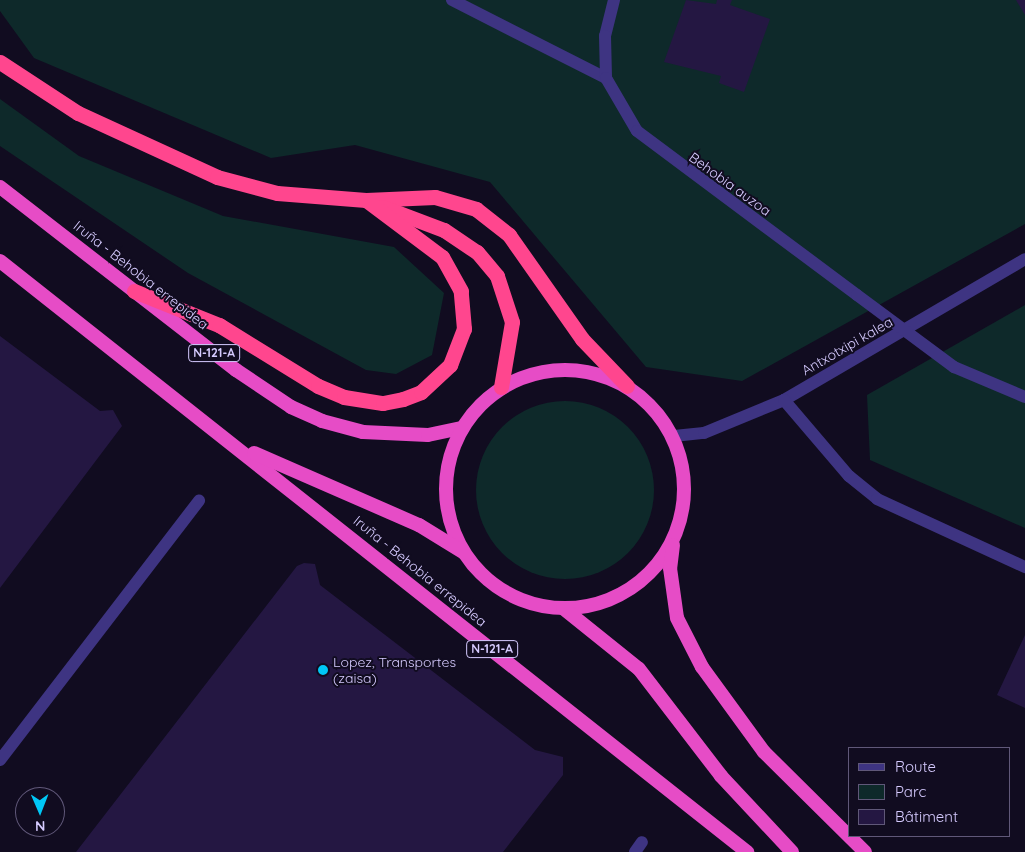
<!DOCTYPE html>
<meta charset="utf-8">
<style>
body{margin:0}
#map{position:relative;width:1025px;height:852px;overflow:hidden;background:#110c20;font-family:Quicksand,sans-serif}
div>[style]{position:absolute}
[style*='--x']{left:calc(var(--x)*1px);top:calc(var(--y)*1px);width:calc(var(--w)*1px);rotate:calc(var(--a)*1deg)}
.green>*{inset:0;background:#0e292a}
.round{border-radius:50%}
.building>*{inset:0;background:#241742}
.service>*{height:12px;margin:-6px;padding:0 6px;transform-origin:6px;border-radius:6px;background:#3e3482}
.minor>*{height:12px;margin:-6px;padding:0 6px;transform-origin:6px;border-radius:6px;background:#3e3482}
.tertiary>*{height:12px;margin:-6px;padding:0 6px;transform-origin:6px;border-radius:6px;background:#3e3482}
.trunk>*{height:14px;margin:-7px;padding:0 7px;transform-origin:7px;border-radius:7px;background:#e64cc6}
.trunk>.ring{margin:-7px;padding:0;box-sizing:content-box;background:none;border:14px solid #e64cc6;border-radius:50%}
.motorway>*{height:15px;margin:-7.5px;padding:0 7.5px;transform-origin:7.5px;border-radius:7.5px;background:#ff468e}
.minor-bridge>*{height:12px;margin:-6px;padding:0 6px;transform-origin:6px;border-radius:6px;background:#3e3482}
.dots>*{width:14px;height:14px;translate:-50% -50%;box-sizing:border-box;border:2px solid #110c20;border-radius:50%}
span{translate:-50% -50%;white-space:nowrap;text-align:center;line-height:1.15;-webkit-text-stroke:4px #110c20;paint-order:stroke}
.shield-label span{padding:1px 4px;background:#110c20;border:1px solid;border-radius:4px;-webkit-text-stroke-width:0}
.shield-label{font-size:12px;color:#d6cbff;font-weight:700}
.street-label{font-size:14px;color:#d6cbff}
.poi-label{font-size:14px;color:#d6cbff}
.left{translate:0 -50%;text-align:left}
.legend{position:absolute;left:848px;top:747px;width:162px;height:90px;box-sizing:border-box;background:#110c20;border:1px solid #605879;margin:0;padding:6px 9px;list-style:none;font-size:15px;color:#d6cbff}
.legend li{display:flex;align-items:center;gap:10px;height:25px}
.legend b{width:25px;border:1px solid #605879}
.north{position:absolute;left:15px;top:787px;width:50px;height:50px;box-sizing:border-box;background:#110c20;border:1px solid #605879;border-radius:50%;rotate:179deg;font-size:14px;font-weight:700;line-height:20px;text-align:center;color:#d6cbff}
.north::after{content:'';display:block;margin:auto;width:18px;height:22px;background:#00c7f6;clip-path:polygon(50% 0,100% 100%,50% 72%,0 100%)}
</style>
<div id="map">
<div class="green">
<div style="clip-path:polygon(0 0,1025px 0,1025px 224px,742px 381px,646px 367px,490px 182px,355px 145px,271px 158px,34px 58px,0 11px)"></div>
<div style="clip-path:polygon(0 99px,79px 156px,223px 216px,394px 247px,444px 293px,432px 355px,396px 374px,366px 370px,188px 273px,0 146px)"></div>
<div style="clip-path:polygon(1025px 305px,1025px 528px,870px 460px,867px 395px)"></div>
<div class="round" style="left:476px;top:401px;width:178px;height:178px"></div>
</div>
<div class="building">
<div style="clip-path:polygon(686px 0,716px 4px,717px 0,732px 0,730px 5px,770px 19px,744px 92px,719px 83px,721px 76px,664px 62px)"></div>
<div style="clip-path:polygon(1016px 0,1025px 0,1025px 15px)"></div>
<div style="clip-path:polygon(0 336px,100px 411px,113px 410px,122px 426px,0 588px)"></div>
<div style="clip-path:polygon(304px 563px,315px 564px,320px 585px,535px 750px,563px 757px,563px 775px,503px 852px,76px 852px,297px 566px)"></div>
<div style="clip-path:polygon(1025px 635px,1025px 708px,997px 695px)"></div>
</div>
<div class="service">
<div style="--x:0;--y:760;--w:327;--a:-52.5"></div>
<div style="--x:635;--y:852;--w:12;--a:-55"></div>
</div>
<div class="minor">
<div style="--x:452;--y:0;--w:173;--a:26.9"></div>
<div style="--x:614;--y:0;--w:37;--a:104"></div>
<div style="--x:605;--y:36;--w:42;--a:88.6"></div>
<div style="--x:606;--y:78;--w:61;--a:59.7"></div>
<div style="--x:637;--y:131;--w:274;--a:36.7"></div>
<div style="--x:954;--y:367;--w:77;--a:22.9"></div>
<div style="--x:784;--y:400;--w:279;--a:-30.3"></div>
</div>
<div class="tertiary">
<div style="--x:674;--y:436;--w:30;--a:-6"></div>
<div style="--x:704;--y:433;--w:87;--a:-22.4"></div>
<div style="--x:784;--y:400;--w:100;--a:49.5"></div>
<div style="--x:849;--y:476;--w:36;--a:39"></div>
<div style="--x:877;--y:499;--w:163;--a:24.7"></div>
</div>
<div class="trunk">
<div style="--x:0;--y:187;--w:299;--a:37.8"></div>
<div style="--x:236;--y:370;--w:66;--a:33.9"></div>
<div style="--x:291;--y:407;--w:34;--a:24"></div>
<div style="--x:322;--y:421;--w:42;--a:15"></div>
<div style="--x:363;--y:432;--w:65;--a:2.6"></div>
<div style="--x:428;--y:435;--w:35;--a:-12"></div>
<div style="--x:0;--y:261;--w:953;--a:38.35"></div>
<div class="ring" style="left:446px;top:370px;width:224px;height:224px"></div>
<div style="--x:254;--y:453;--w:180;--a:23.6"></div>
<div style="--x:419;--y:525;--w:52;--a:31.5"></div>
<div style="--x:673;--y:545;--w:23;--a:97"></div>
<div style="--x:670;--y:568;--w:50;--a:82"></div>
<div style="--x:677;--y:618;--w:55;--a:63"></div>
<div style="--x:702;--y:667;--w:105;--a:53.9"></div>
<div style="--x:764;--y:752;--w:142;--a:44.7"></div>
<div style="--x:563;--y:608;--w:97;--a:38.8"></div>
<div style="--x:639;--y:669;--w:135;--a:52.5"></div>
<div style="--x:721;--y:776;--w:104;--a:46.9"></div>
</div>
<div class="motorway">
<div style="--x:0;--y:62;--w:93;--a:33.2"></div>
<div style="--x:78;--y:113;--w:153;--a:24.7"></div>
<div style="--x:217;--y:177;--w:62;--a:14.9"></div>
<div style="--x:277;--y:193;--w:89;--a:4.5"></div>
<div style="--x:366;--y:200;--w:69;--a:-2.5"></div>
<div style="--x:435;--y:197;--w:43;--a:16.3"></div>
<div style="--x:476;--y:209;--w:42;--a:38.2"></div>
<div style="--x:509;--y:235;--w:127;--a:54.9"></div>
<div style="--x:582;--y:339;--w:65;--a:46.2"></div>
<div style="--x:383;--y:207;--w:65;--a:20.7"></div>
<div style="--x:444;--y:230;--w:40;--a:34"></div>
<div style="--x:477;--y:252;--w:31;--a:50"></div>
<div style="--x:497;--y:276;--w:48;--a:71.9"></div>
<div style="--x:512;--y:322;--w:66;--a:99.6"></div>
<div style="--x:134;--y:291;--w:92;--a:21.8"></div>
<div style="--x:219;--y:325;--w:116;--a:31.6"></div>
<div style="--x:318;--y:386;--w:28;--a:23"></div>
<div style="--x:344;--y:397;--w:39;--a:9"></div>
<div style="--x:383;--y:403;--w:20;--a:-11"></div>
<div style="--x:403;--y:399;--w:19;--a:-21"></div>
<div style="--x:421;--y:392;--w:40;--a:-43"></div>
<div style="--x:450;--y:365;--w:39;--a:-69"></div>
<div style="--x:464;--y:329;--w:38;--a:-95"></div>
<div style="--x:461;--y:291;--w:39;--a:-119"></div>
<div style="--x:442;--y:257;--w:95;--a:-143.1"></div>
</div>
<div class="minor-bridge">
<div style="--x:857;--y:295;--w:121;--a:36.6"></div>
</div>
<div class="dots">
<div style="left:323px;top:670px;background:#00c7f6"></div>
</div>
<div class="shield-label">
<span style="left:214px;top:353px">N-121-A</span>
<span style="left:492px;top:649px">N-121-A</span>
</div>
<div class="street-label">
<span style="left:730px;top:184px;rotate:36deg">Behobia auzoa</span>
<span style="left:141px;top:275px;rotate:38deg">Iruña - Behobia errepidea</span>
<span style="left:847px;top:346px;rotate:-30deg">Antxotxipi kalea</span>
<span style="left:420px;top:571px;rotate:39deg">Iruña - Behobia errepidea</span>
</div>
<div class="poi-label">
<span class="left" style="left:333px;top:670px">Lopez, Transportes<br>(zaisa)</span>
</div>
<ul class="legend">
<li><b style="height:6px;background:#3e3482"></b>Route</li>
<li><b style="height:14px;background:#0e292a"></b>Parc</li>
<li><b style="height:14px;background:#241742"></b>Bâtiment</li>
</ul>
<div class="north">N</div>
</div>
